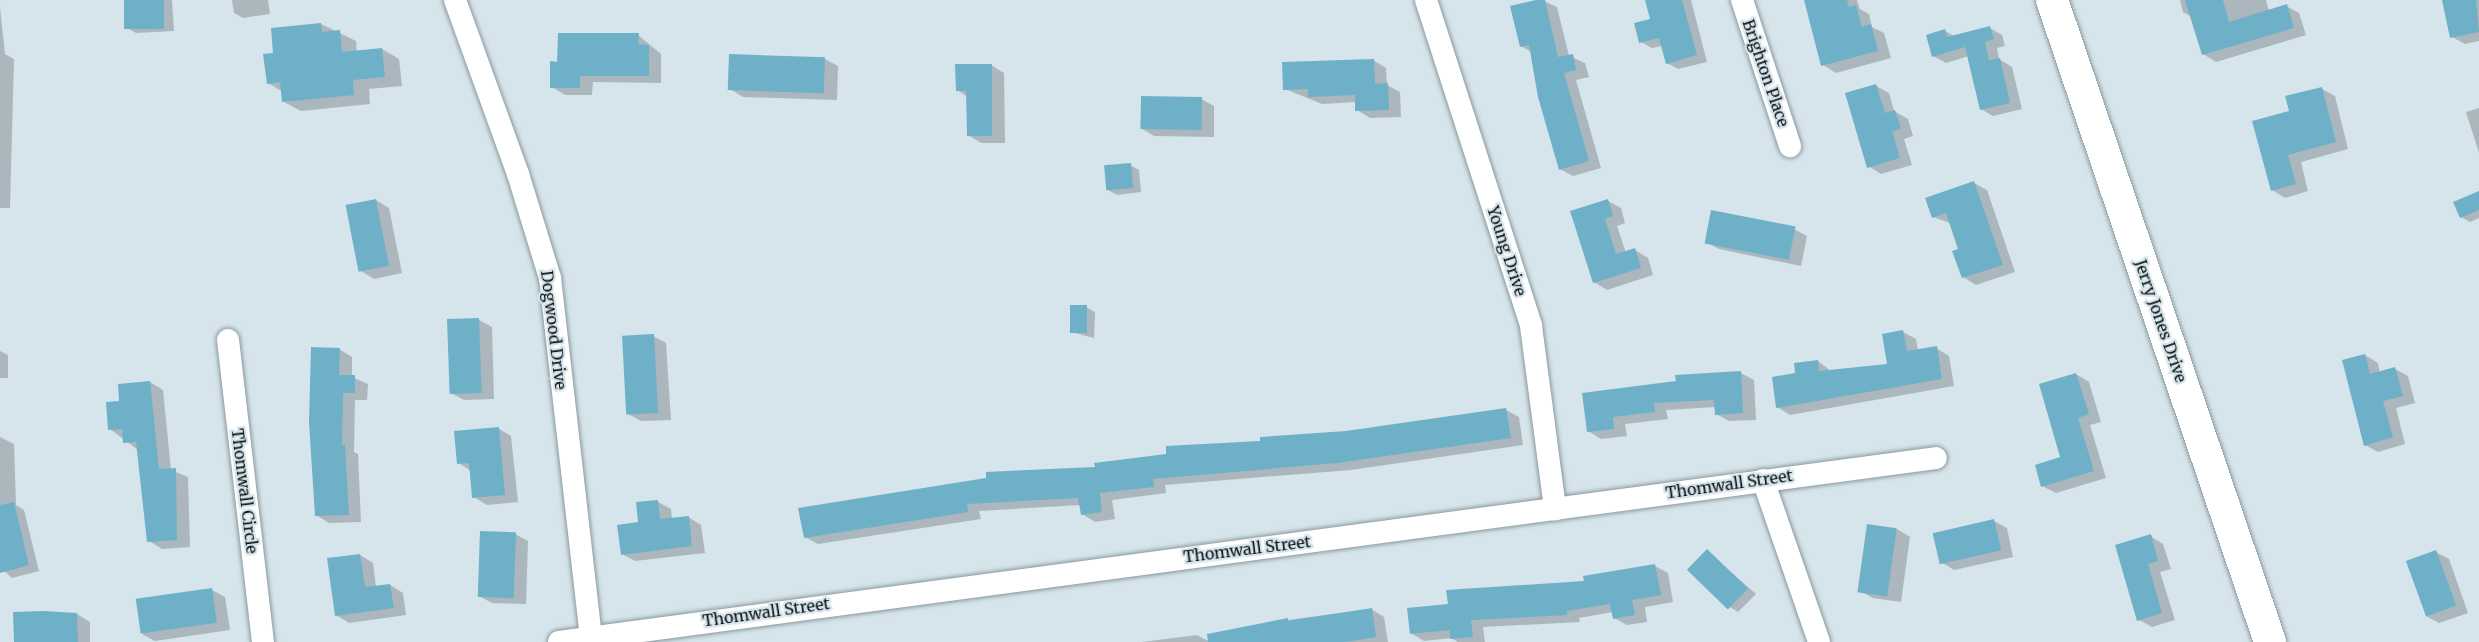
<!DOCTYPE html>
<style>
body{margin:0}
#map{position:relative;width:2479px;height:642px;overflow:hidden;background:#d6e5eb;font-family:Merriweather,serif}
div>[style]{position:absolute}
[style*='--x']{left:calc(var(--x)*1px);top:calc(var(--y)*1px);width:calc(var(--w)*1px);rotate:calc(var(--a)*1deg)}
.shadow>*{inset:0;background:#0003}
.building>*{inset:0;background:#6eb0c8;transform-origin:0 0}
.roads{filter:drop-shadow(0 0 2px #8a989e) drop-shadow(0 0 2px #8a989e)}
.street>*{height:22px;margin:-11px;padding:0 11px;transform-origin:11px;border-radius:11px;background:#fff}
.secondary>*{height:32px;margin:-16px;padding:0 16px;transform-origin:16px;border-radius:16px;background:#fff}
span{translate:-50% -50%;white-space:nowrap;text-align:center;line-height:1.15;-webkit-text-stroke:4.5px #d6e5eb;paint-order:stroke}
.street-label{font-size:16px;color:#0a0f11}
</style>
<div id="map">
<div class="shadow">
<div style="clip-path:polygon(126px 0,172px 0,174px 31px,136px 33px,127px 28px)"></div>
<div style="clip-path:polygon(232px 0,268px 0,270px 14px,243px 18px,234px 13px)"></div>
<div style="clip-path:polygon(1542px 0,1557px 7px,1569px 56px,1585px 63px,1589px 77px,1576px 80px,1601px 168px,1573px 176px,1560px 169px,1531px 52px,1521px 46px)"></div>
<div style="clip-path:polygon(1647px 0,1691px 0,1707px 62px,1678px 69px,1667px 63px,1662px 46px,1652px 48px,1641px 42px,1652px 20px)"></div>
<div style="clip-path:polygon(1805px 0,1857px 0,1860px 9px,1869px 14px,1872px 27px,1884px 33px,1891px 58px,1836px 73px,1823px 65px)"></div>
<div style="clip-path:polygon(2180px 0,2266px 0,2269px 11px,2286px 6px,2299px 13px,2306px 35px,2216px 62px,2203px 54px,2192px 17px,2183px 12px)"></div>
<div style="clip-path:polygon(2444px 0,2479px 0,2479px 41px,2465px 44px,2452px 37px)"></div>
<div style="clip-path:polygon(0 7px,5px 54px,14px 59px,10px 208px,0 208px)"></div>
<div style="clip-path:polygon(321px 24px,356px 41px,357px 52px,382px 49px,399px 59px,402px 86px,369px 89px,370px 104px,301px 111px,284px 102px,283px 92px,268px 83px,275px 54px)"></div>
<div style="clip-path:polygon(1990px 28px,2002px 35px,2005px 46px,1997px 48px,1999px 59px,2012px 67px,2022px 109px,1993px 116px,1981px 109px,1969px 56px,1946px 63px,1933px 56px,1945px 31px,1954px 36px)"></div>
<div style="clip-path:polygon(638px 35px,661px 54px,661px 83px,593px 82px,592px 95px,565px 95px,552px 87px,559px 63px)"></div>
<div style="clip-path:polygon(825px 59px,838px 66px,837px 100px,743px 97px,730px 89px)"></div>
<div style="clip-path:polygon(1373px 60px,1386px 68px,1387px 85px,1400px 92px,1401px 117px,1370px 118px,1357px 110px,1356px 102px,1322px 104px,1285px 89px)"></div>
<div style="clip-path:polygon(991px 65px,1004px 73px,1005px 143px,981px 143px,968px 135px,968px 97px,957px 90px)"></div>
<div style="clip-path:polygon(1876px 86px,1889px 93px,1894px 111px,1908px 119px,1913px 136px,1904px 139px,1912px 165px,1881px 174px,1868px 166px)"></div>
<div style="clip-path:polygon(2322px 89px,2335px 96px,2348px 149px,2301px 162px,2308px 191px,2285px 198px,2272px 190px,2291px 112px)"></div>
<div style="clip-path:polygon(1201px 99px,1214px 106px,1214px 137px,1154px 136px,1141px 128px)"></div>
<div style="clip-path:polygon(2479px 108px,2479px 153px,2466px 112px)"></div>
<div style="clip-path:polygon(1130px 165px,1139px 170px,1141px 192px,1117px 195px,1108px 190px)"></div>
<div style="clip-path:polygon(1974px 183px,1987px 190px,2015px 272px,1976px 285px,1963px 277px,1960px 250px,1950px 223px,1933px 217px)"></div>
<div style="clip-path:polygon(2479px 193px,2479px 218px,2470px 222px,2461px 217px)"></div>
<div style="clip-path:polygon(376px 200px,389px 208px,402px 273px,374px 279px,361px 271px)"></div>
<div style="clip-path:polygon(1608px 201px,1621px 208px,1625px 223px,1617px 226px,1626px 253px,1635px 250px,1648px 258px,1653px 275px,1607px 290px,1594px 282px)"></div>
<div style="clip-path:polygon(1794px 229px,1807px 236px,1801px 266px,1719px 249px,1706px 242px)"></div>
<div style="clip-path:polygon(1086px 307px,1095px 312px,1094px 338px,1071px 332px)"></div>
<div style="clip-path:polygon(479px 320px,492px 327px,494px 399px,464px 400px,451px 393px)"></div>
<div style="clip-path:polygon(1903px 332px,1916px 339px,1918px 351px,1936px 348px,1949px 356px,1954px 386px,1790px 415px,1777px 407px,1797px 375px,1818px 361px,1831px 371px,1889px 365px)"></div>
<div style="clip-path:polygon(653px 336px,666px 343px,671px 420px,641px 421px,628px 414px)"></div>
<div style="clip-path:polygon(339px 349px,352px 357px,352px 377px,368px 384px,367px 400px,355px 400px,354px 452px,358px 454px,361px 522px,329px 523px,316px 515px)"></div>
<div style="clip-path:polygon(0 351px,8px 355px,8px 378px,0 378px)"></div>
<div style="clip-path:polygon(2365px 355px,2378px 363px,2380px 373px,2395px 369px,2408px 376px,2415px 403px,2396px 408px,2405px 444px,2378px 452px,2365px 445px)"></div>
<div style="clip-path:polygon(1741px 373px,1754px 380px,1756px 420px,1729px 421px,1716px 414px,1716px 407px,1666px 410px,1668px 419px,1625px 424px,1627px 436px,1601px 439px,1588px 431px,1584px 394px)"></div>
<div style="clip-path:polygon(2076px 374px,2089px 382px,2101px 422px,2090px 425px,2106px 478px,2056px 493px,2042px 486px,2062px 458px)"></div>
<div style="clip-path:polygon(150px 382px,163px 390px,171px 470px,188px 477px,190px 547px,162px 549px,149px 541px,138px 450px,110px 429px,121px 402px)"></div>
<div style="clip-path:polygon(1506px 410px,1519px 417px,1523px 445px,1351px 470px,1165px 485px,1166px 493px,1112px 500px,1115px 519px,1095px 522px,1082px 514px,1081px 505px,979px 511px,981px 519px,818px 544px,805px 537px,1096px 468px)"></div>
<div style="clip-path:polygon(498px 428px,511px 436px,518px 502px,487px 505px,474px 497px,471px 471px,459px 463px)"></div>
<div style="clip-path:polygon(0 437px,14px 444px,16px 505px,24px 510px,39px 571px,12px 578px,0 567px)"></div>
<div style="clip-path:polygon(658px 502px,671px 509px,672px 519px,688px 517px,701px 525px,705px 553px,635px 561px,622px 554px)"></div>
<div style="clip-path:polygon(1994px 521px,2007px 528px,2013px 557px,1954px 570px,1941px 562px)"></div>
<div style="clip-path:polygon(1897px 529px,1910px 537px,1901px 602px,1873px 598px,1860px 591px)"></div>
<div style="clip-path:polygon(515px 534px,528px 541px,526px 604px,492px 603px,479px 596px)"></div>
<div style="clip-path:polygon(2150px 536px,2163px 544px,2171px 569px,2160px 572px,2175px 620px,2152px 627px,2139px 620px)"></div>
<div style="clip-path:polygon(1707px 551px,1756px 594px,1738px 612px,1730px 607px)"></div>
<div style="clip-path:polygon(2436px 552px,2449px 559px,2468px 613px,2439px 623px,2426px 616px)"></div>
<div style="clip-path:polygon(360px 555px,373px 563px,376px 587px,390px 585px,403px 593px,406px 615px,349px 623px,336px 615px)"></div>
<div style="clip-path:polygon(1655px 566px,1668px 573px,1673px 602px,1645px 607px,1647px 622px,1627px 625px,1614px 618px,1613px 612px,1579px 618px,1580px 622px,1483px 627px,1485px 642px,1458px 642px,1451px 638px,1424px 641px,1411px 633px,1449px 605px,1586px 582px)"></div>
<div style="clip-path:polygon(212px 590px,225px 597px,230px 630px,155px 641px,142px 634px)"></div>
<div style="clip-path:polygon(1371px 609px,1384px 617px,1388px 642px,1236px 642px,1287px 620px)"></div>
<div style="clip-path:polygon(77px 614px,90px 622px,90px 642px,15px 642px)"></div>
<div style="clip-path:polygon(1197px 635px,1210px 642px,1142px 642px)"></div>
</div>
<div class="building">
<div style="left:124px;top:0;width:40px;height:29px"></div>
<div style="clip-path:polygon(1536px 0,1545px 0,1558px 57px,1573px 54px,1576px 70px,1564px 73px,1589px 161px,1559px 170px,1538px 97px,1529px 45px,1520px 47px,1510px 6px)"></div>
<div style="clip-path:polygon(1645px 0,1682px 0,1697px 55px,1666px 64px,1659px 38px,1639px 43px,1634px 23px,1650px 19px)"></div>
<div style="clip-path:polygon(1804px 0,1847px 0,1849px 7px,1856px 5px,1862px 27px,1871px 24px,1878px 51px,1821px 66px)"></div>
<div style="clip-path:polygon(2185px 0,2223px 0,2229px 22px,2287px 4px,2294px 28px,2202px 55px)"></div>
<div style="clip-path:polygon(2442px 0,2476px 0,2479px 32px,2450px 38px)"></div>
<div style="clip-path:polygon(321px 23px,322px 32px,340px 30px,342px 52px,382px 48px,385px 77px,353px 80px,354px 95px,282px 102px,280px 82px,267px 84px,263px 54px,273px 53px,271px 28px)"></div>
<div style="clip-path:polygon(1990px 26px,1994px 39px,1985px 42px,1989px 60px,2000px 58px,2010px 103px,1980px 110px,1965px 47px,1932px 57px,1926px 35px,1945px 29px,1947px 37px)"></div>
<div style="clip-path:polygon(558px 33px,639px 33px,638px 44px,649px 45px,649px 76px,580px 76px,580px 88px,550px 88px,550px 61px,557px 62px)"></div>
<div style="left:729px;top:54px;width:96px;height:36px;rotate:2deg"></div>
<div style="clip-path:polygon(1374px 59px,1375px 84px,1388px 83px,1389px 110px,1355px 111px,1355px 95px,1308px 97px,1308px 89px,1283px 90px,1282px 62px)"></div>
<div style="clip-path:polygon(955px 64px,992px 64px,992px 136px,967px 136px,966px 91px,956px 91px)"></div>
<div style="clip-path:polygon(1876px 84px,1885px 113px,1895px 110px,1901px 129px,1892px 131px,1900px 158px,1867px 168px,1845px 93px)"></div>
<div style="clip-path:polygon(2322px 87px,2336px 142px,2288px 155px,2296px 184px,2271px 191px,2252px 121px,2289px 111px,2285px 96px)"></div>
<div style="left:1141px;top:96px;width:61px;height:33px;rotate:1deg"></div>
<div style="left:1131px;top:163px;width:25px;height:27px;rotate:85deg"></div>
<div style="clip-path:polygon(1974px 181px,2003px 265px,1962px 278px,1952px 251px,1958px 249px,1946px 213px,1932px 218px,1925px 198px)"></div>
<div style="clip-path:polygon(2479px 191px,2479px 210px,2460px 218px,2453px 202px)"></div>
<div style="left:376px;top:199px;width:68px;height:31px;rotate:79deg"></div>
<div style="clip-path:polygon(1608px 199px,1613px 216px,1605px 219px,1616px 254px,1635px 248px,1641px 268px,1593px 283px,1570px 211px)"></div>
<div style="left:1711px;top:210px;width:86px;height:34px;rotate:11deg"></div>
<div style="left:1070px;top:305px;width:17px;height:28px"></div>
<div style="left:479px;top:318px;width:75px;height:32px;rotate:88deg"></div>
<div style="clip-path:polygon(1903px 330px,1907px 351px,1937px 346px,1942px 379px,1776px 408px,1772px 377px,1795px 373px,1794px 363px,1818px 360px,1819px 371px,1887px 364px,1882px 334px)"></div>
<div style="left:654px;top:334px;width:79px;height:32px;rotate:87deg"></div>
<div style="clip-path:polygon(311px 347px,340px 348px,339px 375px,355px 375px,355px 393px,343px 393px,342px 445px,345px 445px,349px 515px,315px 516px,309px 422px)"></div>
<div style="clip-path:polygon(2365px 354px,2370px 374px,2395px 367px,2403px 396px,2383px 401px,2393px 437px,2364px 446px,2342px 360px)"></div>
<div style="clip-path:polygon(1741px 371px,1743px 413px,1715px 415px,1714px 400px,1654px 403px,1655px 412px,1613px 417px,1614px 429px,1587px 432px,1582px 393px,1676px 381px,1675px 375px)"></div>
<div style="clip-path:polygon(2076px 373px,2089px 414px,2078px 418px,2094px 471px,2041px 487px,2035px 465px,2060px 457px,2039px 384px)"></div>
<div style="clip-path:polygon(150px 381px,159px 469px,176px 468px,177px 540px,147px 542px,136px 442px,123px 443px,122px 429px,108px 430px,106px 402px,119px 401px,118px 384px)"></div>
<div style="clip-path:polygon(1506px 408px,1511px 438px,1337px 463px,1153px 479px,1154px 487px,1100px 493px,1102px 512px,1081px 515px,1078px 498px,967px 504px,968px 512px,804px 538px,798px 508px,986px 478px,986px 472px,1095px 467px,1094px 463px,1166px 454px,1166px 446px,1260px 441px,1260px 437px,1346px 431px)"></div>
<div style="clip-path:polygon(499px 427px,505px 495px,472px 498px,469px 463px,457px 464px,454px 431px)"></div>
<div style="clip-path:polygon(658px 500px,660px 519px,689px 516px,692px 546px,621px 555px,617px 525px,638px 522px,636px 502px)"></div>
<div style="clip-path:polygon(14px 502px,29px 565px,0 573px,0 505px)"></div>
<div style="left:1994px;top:519px;width:32px;height:63px;rotate:77deg"></div>
<div style="left:1867px;top:524px;width:30px;height:69px;rotate:8deg"></div>
<div style="left:480px;top:531px;width:36px;height:66px;rotate:2deg"></div>
<div style="clip-path:polygon(2151px 534px,2158px 561px,2148px 564px,2162px 613px,2137px 621px,2115px 545px)"></div>
<div style="left:1707px;top:549px;width:57px;height:29px;rotate:44deg"></div>
<div style="left:2436px;top:550px;width:59px;height:32px;rotate:70deg"></div>
<div style="clip-path:polygon(360px 554px,365px 587px,390px 584px,394px 608px,335px 616px,327px 558px)"></div>
<div style="clip-path:polygon(1655px 564px,1661px 595px,1632px 600px,1635px 615px,1613px 619px,1610px 604px,1567px 611px,1567px 615px,1471px 620px,1473px 637px,1450px 639px,1450px 630px,1410px 634px,1407px 608px,1448px 604px,1446px 590px,1584px 581px,1583px 576px)"></div>
<div style="left:212px;top:588px;width:35px;height:77px;rotate:82deg"></div>
<div style="clip-path:polygon(1372px 608px,1376px 637px,1345px 642px,1208px 642px,1207px 634px,1288px 618px,1288px 621px)"></div>
<div style="clip-path:polygon(44px 611px,77px 613px,78px 642px,14px 642px,13px 612px)"></div>
</div>
<div class="roads">
<div class="street">
<div style="--x:455;--y:0;--w:185;--a:70.1"></div>
<div style="--x:518;--y:174;--w:109;--a:72.9"></div>
<div style="--x:550;--y:278;--w:362;--a:83.5"></div>
<div style="--x:1426;--y:0;--w:342;--a:72.1"></div>
<div style="--x:1531;--y:326;--w:185;--a:82.5"></div>
<div style="--x:1742;--y:0;--w:154;--a:71.8"></div>
<div style="--x:228;--y:340;--w:304;--a:83.4"></div>
<div style="--x:1763;--y:480;--w:171;--a:70.9"></div>
<div style="--x:559;--y:642;--w:1389;--a:-7.61"></div>
</div>
<div class="secondary">
<div style="--x:2052;--y:0;--w:678;--a:71.24"></div>
</div>
</div>
<div class="street-label">
<span style="left:1766px;top:73px;rotate:71deg">Brighton Place</span>
<span style="left:1507px;top:251px;rotate:72deg">Young Drive</span>
<span style="left:2161px;top:321px;rotate:71deg">Jerry Jones Drive</span>
<span style="left:554px;top:330px;rotate:83deg">Dogwood Drive</span>
<span style="left:1729px;top:484px;rotate:-8deg">Thomwall Street</span>
<span style="left:245px;top:491px;rotate:83deg">Thomwall Circle</span>
<span style="left:1247px;top:549px;rotate:-7deg">Thomwall Street</span>
<span style="left:766px;top:612px;rotate:-8deg">Thomwall Street</span>
</div>
</div>
